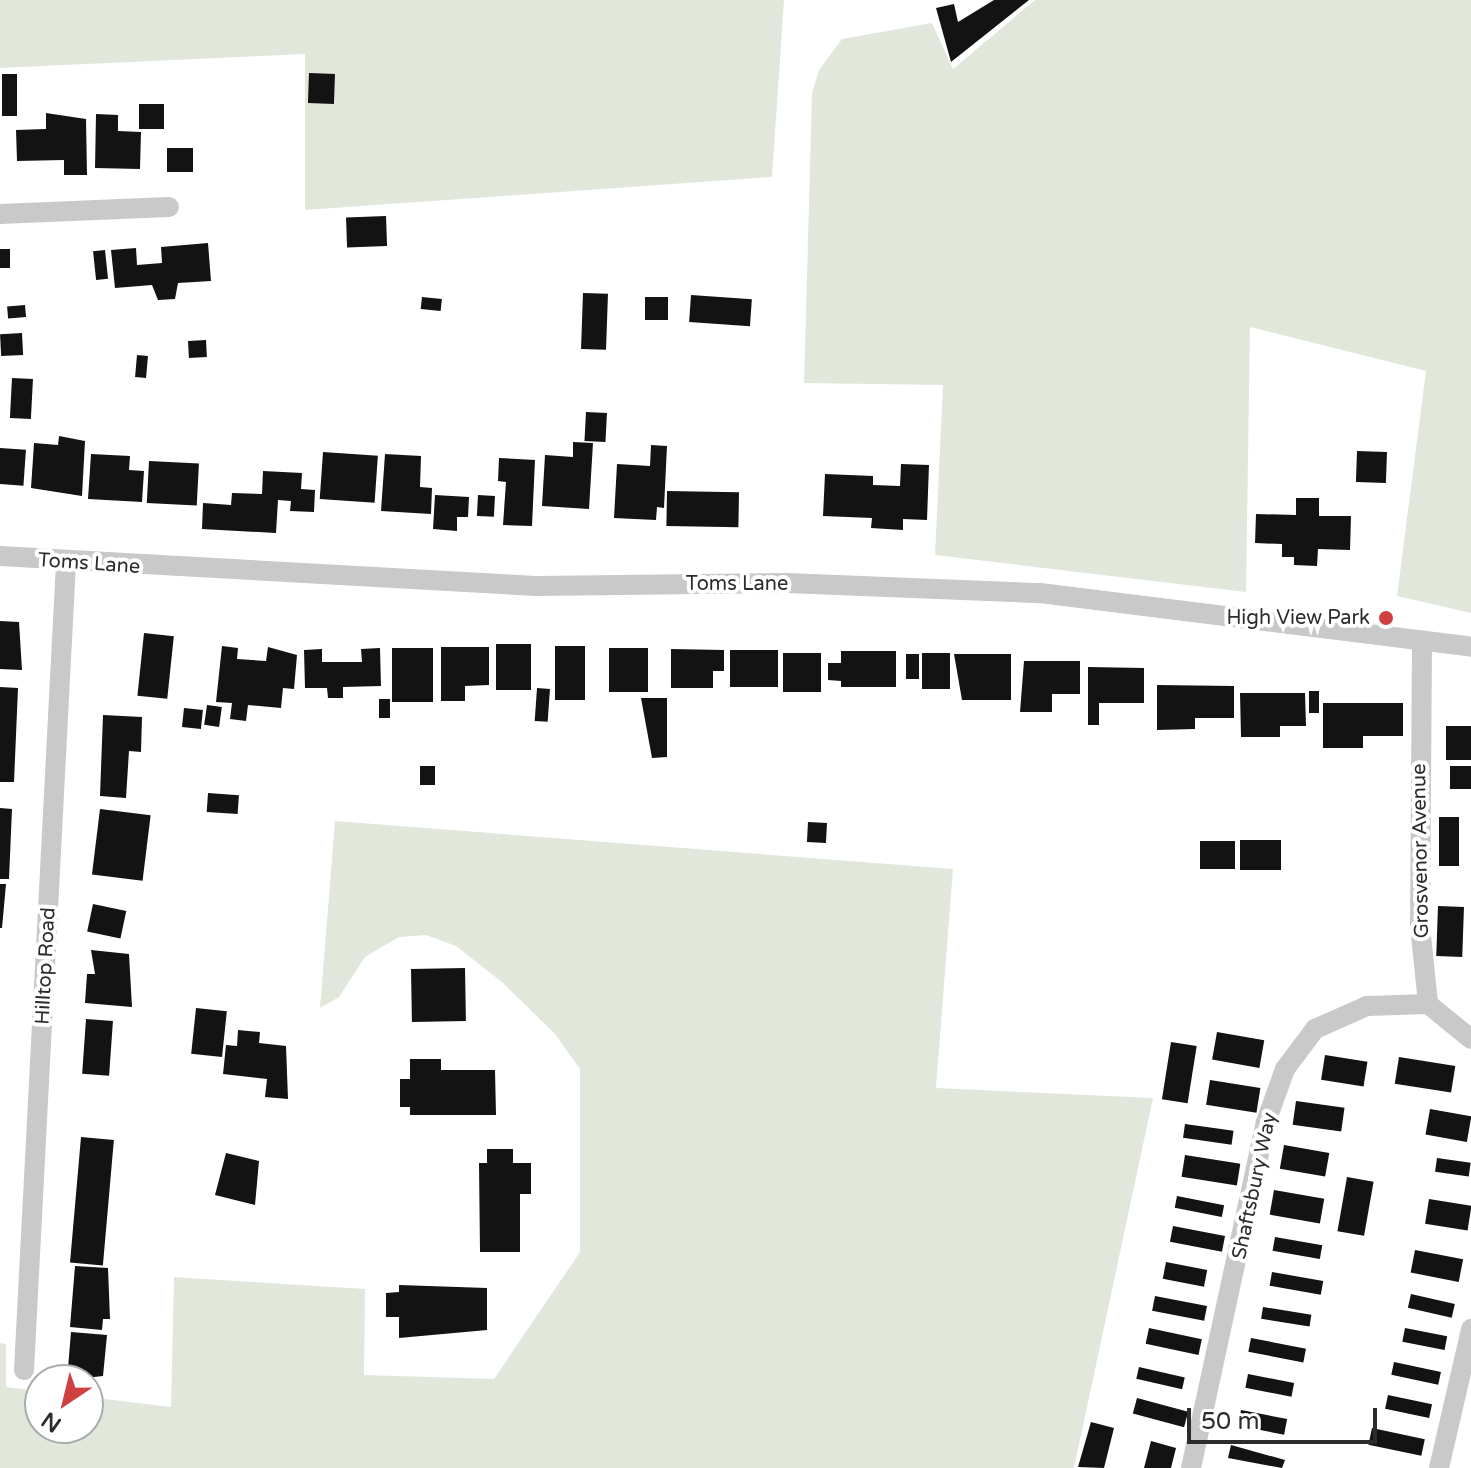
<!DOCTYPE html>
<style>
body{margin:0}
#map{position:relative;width:1471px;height:1468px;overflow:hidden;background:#fff;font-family:"Varela Round",sans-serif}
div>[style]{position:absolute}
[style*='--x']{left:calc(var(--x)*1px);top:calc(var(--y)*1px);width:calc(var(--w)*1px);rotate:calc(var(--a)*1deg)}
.green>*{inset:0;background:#e1e8db}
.building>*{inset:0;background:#131313;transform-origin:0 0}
.minor>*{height:20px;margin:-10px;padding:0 10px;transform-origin:10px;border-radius:10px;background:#c9c9c9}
.dots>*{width:22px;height:22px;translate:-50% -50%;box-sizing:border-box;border:4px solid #fff;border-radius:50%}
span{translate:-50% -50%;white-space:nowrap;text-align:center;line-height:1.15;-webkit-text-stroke:8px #fff;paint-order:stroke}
.street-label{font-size:20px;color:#2c2c2c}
.poi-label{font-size:20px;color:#2c2c2c}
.right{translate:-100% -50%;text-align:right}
.north{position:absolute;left:24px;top:1364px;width:80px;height:80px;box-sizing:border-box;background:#fff;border:2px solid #ababab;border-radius:50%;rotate:215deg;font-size:22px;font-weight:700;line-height:32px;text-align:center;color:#2c2c2c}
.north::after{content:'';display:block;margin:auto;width:28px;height:36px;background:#d14040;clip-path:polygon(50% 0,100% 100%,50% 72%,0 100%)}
.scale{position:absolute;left:1187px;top:1408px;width:190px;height:36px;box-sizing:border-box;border:4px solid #2c2c2c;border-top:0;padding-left:10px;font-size:24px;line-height:28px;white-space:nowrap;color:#2c2c2c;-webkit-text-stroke:6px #fff;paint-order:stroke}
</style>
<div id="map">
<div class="green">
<div style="clip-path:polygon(0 0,784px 0,772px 177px,305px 210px,305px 54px,0 68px)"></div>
<div style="clip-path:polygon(1035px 0,1471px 0,1471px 613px,1397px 596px,1426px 371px,1250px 327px,1246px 592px,935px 555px,943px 385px,804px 383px,812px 93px,819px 70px,842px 39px,932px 23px,953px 69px)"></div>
<div style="clip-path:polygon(335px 821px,953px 869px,936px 1088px,1153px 1098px,1074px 1468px,0 1468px,0 1343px,6px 1344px,6px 1387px,40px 1391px,40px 1428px,88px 1428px,88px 1397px,171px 1407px,174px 1277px,365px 1289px,364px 1375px,494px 1379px,580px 1252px,580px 1069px,555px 1034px,503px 983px,456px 946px,426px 935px,399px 937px,365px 957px,339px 997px,320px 1008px)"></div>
</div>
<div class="building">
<div style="clip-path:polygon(994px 0,1029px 0,951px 62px,936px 8px,954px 4px,958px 22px)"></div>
<div style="left:309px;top:73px;width:26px;height:30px;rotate:2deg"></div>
<div style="left:2px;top:74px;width:15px;height:42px"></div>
<div style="left:139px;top:104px;width:25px;height:25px"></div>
<div style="clip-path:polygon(46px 113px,86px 119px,87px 175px,64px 175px,64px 160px,17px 161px,16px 130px,46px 129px)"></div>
<div style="clip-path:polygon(96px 114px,118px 115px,118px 131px,141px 132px,140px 169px,95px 168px)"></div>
<div style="left:167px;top:148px;width:26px;height:24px"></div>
<div style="left:386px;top:216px;width:30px;height:40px;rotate:88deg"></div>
<div style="clip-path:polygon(208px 243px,211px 281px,178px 283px,175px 299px,158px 300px,152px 285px,115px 288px,111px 250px,136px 248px,137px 265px,162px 263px,161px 247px)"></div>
<div style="left:0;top:249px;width:10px;height:19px"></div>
<div style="left:105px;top:250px;width:29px;height:12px;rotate:84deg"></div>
<div style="left:583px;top:293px;width:25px;height:56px;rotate:2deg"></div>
<div style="left:691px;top:295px;width:61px;height:27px;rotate:4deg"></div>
<div style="left:422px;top:297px;width:20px;height:12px;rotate:6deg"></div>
<div style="left:645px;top:297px;width:23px;height:23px"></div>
<div style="left:25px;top:305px;width:12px;height:18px;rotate:85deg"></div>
<div style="left:22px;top:333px;width:22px;height:22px;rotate:87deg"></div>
<div style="left:206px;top:340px;width:17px;height:18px;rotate:87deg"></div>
<div style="left:137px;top:355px;width:11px;height:22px;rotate:5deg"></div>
<div style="left:12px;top:378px;width:21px;height:40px;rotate:3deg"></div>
<div style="left:586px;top:412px;width:21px;height:29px;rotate:3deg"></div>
<div style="clip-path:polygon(59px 436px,85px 441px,82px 496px,31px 488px,34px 443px,58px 445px)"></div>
<div style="clip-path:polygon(573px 442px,593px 443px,589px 509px,542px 506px,545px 455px,573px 457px)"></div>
<div style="clip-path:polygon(651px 445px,667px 446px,664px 508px,657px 507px,656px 520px,614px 518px,617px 464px,650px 466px)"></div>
<div style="left:0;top:448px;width:26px;height:36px;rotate:4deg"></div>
<div style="left:1357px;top:451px;width:30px;height:31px;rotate:2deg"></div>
<div style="left:323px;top:452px;width:55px;height:47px;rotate:4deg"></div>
<div style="clip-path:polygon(91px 454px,130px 456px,129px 470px,144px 471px,142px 502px,88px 499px)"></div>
<div style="clip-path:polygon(385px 454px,421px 456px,420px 487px,432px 488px,431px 514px,381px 511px)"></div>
<div style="clip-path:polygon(499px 458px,535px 460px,532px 526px,503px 525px,506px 482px,498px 481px)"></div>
<div style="left:149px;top:461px;width:50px;height:42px;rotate:3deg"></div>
<div style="clip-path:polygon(901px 464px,929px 465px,927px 520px,903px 519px,903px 530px,871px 528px,872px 518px,823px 516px,825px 474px,873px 476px,873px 485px,900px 486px)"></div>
<div style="clip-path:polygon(263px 471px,302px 473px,301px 489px,315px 490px,314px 512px,290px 511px,291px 501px,278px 500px,276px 533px,202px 529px,203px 503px,231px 505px,232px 493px,262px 494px)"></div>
<div style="left:667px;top:491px;width:72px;height:35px;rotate:1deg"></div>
<div style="clip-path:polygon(435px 495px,469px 497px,468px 517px,457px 517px,457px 531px,433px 529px)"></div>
<div style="left:478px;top:495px;width:17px;height:21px;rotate:3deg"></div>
<div style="clip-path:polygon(1296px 498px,1319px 498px,1319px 516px,1351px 516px,1350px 550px,1318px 549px,1317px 566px,1294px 565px,1294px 557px,1282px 557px,1282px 544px,1255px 543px,1256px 514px,1296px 515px)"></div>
<div style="clip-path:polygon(0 621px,19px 622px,22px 670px,0 669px)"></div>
<div style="left:144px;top:633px;width:30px;height:63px;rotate:6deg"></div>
<div style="left:496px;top:644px;width:35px;height:46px"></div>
<div style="clip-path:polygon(222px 646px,238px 648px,237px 659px,266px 661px,268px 647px,297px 655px,294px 689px,283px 688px,281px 708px,248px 705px,246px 721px,230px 719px,232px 703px,216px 702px)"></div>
<div style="left:555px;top:646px;width:30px;height:54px"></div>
<div style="clip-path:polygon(441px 647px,489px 647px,489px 685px,465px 686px,465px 701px,441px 701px)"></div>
<div style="clip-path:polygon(380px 648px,381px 686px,343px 687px,343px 698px,328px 698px,327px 688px,305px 688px,304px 650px,322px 649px,322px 662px,362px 662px,361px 649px)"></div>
<div style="left:392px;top:648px;width:41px;height:54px"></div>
<div style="left:609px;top:648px;width:39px;height:44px"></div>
<div style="clip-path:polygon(671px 649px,724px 650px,724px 671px,713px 671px,713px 688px,671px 688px)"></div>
<div style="left:730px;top:650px;width:48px;height:37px"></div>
<div style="clip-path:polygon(841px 651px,896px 651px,896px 687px,841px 687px,841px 681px,828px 680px,828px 663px,841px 663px)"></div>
<div style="left:783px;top:653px;width:38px;height:39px"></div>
<div style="left:922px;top:653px;width:28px;height:36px"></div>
<div style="left:906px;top:654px;width:13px;height:25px"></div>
<div style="clip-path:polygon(954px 654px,1011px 654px,1011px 700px,962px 700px)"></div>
<div style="clip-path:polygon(1024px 661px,1080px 661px,1080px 694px,1052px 694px,1052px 712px,1020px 712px)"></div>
<div style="clip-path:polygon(1088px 667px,1144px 668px,1144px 703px,1099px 703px,1099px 725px,1088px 725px)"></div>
<div style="clip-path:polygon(1157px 685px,1234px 686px,1234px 718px,1195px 718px,1195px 729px,1157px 730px)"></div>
<div style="clip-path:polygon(0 687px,18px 688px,14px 782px,0 782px)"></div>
<div style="left:537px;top:688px;width:13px;height:33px;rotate:4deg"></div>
<div style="left:1309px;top:691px;width:10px;height:22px"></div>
<div style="clip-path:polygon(1240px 693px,1305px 693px,1306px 726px,1280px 726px,1280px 737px,1241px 737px)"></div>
<div style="clip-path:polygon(641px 698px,667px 698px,667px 757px,652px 758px)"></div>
<div style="left:379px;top:699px;width:11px;height:19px"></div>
<div style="clip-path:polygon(1323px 703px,1403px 703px,1403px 736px,1363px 736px,1363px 748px,1323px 748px)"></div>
<div style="left:207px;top:705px;width:15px;height:20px;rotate:8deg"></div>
<div style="left:184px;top:708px;width:19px;height:19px;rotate:6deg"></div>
<div style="clip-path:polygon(103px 715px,142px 717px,141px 752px,129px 751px,126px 798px,100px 796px)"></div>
<div style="left:1446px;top:726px;width:25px;height:34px"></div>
<div style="left:420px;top:766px;width:15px;height:19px"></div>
<div style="left:1471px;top:766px;width:23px;height:21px;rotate:90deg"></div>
<div style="left:208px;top:793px;width:31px;height:19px;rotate:4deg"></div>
<div style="clip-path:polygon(0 808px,12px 809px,9px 879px,0 879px)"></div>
<div style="left:100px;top:809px;width:51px;height:66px;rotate:7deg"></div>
<div style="left:1439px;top:817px;width:20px;height:49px"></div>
<div style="left:808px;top:822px;width:19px;height:20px;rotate:3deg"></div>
<div style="left:1240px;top:840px;width:41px;height:30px"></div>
<div style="left:1200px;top:841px;width:35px;height:28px"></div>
<div style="clip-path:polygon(0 884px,6px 884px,2px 928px,0 928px)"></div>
<div style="left:93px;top:904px;width:34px;height:28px;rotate:12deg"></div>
<div style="left:1438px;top:906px;width:26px;height:50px;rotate:2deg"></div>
<div style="clip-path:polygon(91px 950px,129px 954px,132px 1007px,85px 1003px,87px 974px,95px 974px)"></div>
<div style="left:465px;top:968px;width:53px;height:54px;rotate:89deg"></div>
<div style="left:196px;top:1008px;width:31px;height:46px;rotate:6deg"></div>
<div style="left:86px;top:1019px;width:27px;height:55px;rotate:4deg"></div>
<div style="clip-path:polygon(238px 1030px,260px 1032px,259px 1043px,286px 1046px,288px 1099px,265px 1097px,267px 1079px,223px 1074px,226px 1045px,237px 1046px)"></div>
<div style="left:1217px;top:1032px;width:48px;height:28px;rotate:10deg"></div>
<div style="left:1171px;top:1042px;width:26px;height:58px;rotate:9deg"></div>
<div style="left:1325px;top:1055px;width:43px;height:25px;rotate:9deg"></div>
<div style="left:1399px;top:1057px;width:57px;height:27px;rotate:9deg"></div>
<div style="clip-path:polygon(410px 1059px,441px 1059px,441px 1070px,495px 1070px,496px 1115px,410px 1115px,410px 1107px,400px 1107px,400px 1079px,410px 1079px)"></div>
<div style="left:1210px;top:1080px;width:51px;height:25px;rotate:9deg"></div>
<div style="left:1296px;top:1101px;width:49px;height:24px;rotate:8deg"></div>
<div style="left:1430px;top:1109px;width:42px;height:26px;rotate:10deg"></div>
<div style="left:1185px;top:1124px;width:49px;height:14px;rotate:8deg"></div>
<div style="left:81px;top:1137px;width:33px;height:126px;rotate:5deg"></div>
<div style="left:1284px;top:1145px;width:46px;height:24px;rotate:10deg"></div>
<div style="clip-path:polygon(487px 1149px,513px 1149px,513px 1163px,531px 1163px,531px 1194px,520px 1194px,520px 1252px,480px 1252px,479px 1163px,487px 1163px)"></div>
<div style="clip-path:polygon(226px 1153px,259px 1161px,255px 1205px,215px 1195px)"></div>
<div style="left:1185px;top:1155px;width:56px;height:22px;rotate:9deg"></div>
<div style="left:1437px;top:1158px;width:34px;height:14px;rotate:8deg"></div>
<div style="left:1347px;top:1177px;width:27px;height:55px;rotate:10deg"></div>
<div style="left:1274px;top:1190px;width:51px;height:25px;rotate:10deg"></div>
<div style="left:1177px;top:1196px;width:48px;height:12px;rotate:11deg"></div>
<div style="left:1429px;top:1199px;width:43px;height:25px;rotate:9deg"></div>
<div style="left:1173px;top:1226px;width:53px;height:16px;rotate:11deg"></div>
<div style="left:1275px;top:1237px;width:48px;height:14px;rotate:10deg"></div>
<div style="left:1415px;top:1250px;width:49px;height:23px;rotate:11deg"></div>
<div style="left:1166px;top:1262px;width:42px;height:17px;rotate:11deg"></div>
<div style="clip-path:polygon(75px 1266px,108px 1268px,110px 1319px,103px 1319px,102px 1330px,70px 1327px)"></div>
<div style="left:1272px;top:1272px;width:52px;height:14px;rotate:10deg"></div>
<div style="clip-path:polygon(399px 1285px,487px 1288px,487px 1330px,399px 1338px,399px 1317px,386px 1317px,386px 1293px,399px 1292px)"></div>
<div style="left:1411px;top:1294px;width:45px;height:14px;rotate:13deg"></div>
<div style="left:1155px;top:1296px;width:53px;height:15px;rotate:11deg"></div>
<div style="left:1263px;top:1307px;width:49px;height:12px;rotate:9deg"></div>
<div style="left:1149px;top:1328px;width:54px;height:16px;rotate:12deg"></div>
<div style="left:1405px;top:1328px;width:43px;height:14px;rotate:11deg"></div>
<div style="clip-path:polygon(71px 1332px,107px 1335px,103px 1376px,67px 1380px)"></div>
<div style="left:1251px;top:1338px;width:56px;height:14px;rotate:11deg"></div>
<div style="left:1394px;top:1362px;width:48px;height:13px;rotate:12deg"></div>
<div style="left:1139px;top:1367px;width:47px;height:12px;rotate:13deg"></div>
<div style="left:1248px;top:1374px;width:47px;height:14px;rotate:11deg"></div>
<div style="left:1388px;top:1395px;width:45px;height:14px;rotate:12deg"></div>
<div style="left:1137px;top:1398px;width:53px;height:16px;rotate:15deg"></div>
<div style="left:1241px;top:1410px;width:47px;height:16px;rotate:11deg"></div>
<div style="clip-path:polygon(1091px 1422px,1114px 1428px,1104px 1468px,1078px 1467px)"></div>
<div style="left:1372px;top:1428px;width:54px;height:17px;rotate:12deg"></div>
<div style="clip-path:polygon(1151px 1441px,1176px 1448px,1171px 1468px,1144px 1468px)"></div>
<div style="clip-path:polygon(1231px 1445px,1285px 1460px,1282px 1468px,1228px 1458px)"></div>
</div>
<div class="minor">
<div style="--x:0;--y:214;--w:169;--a:-2.4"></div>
<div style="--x:0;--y:556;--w:537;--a:3.2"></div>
<div style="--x:536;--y:586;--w:251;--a:-0.7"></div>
<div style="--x:787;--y:583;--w:253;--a:2.3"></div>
<div style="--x:1040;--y:593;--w:434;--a:7.1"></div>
<div style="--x:1422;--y:642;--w:284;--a:90.4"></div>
<div style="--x:1420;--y:926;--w:78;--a:84.1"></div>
<div style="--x:1428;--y:1004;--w:55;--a:39.1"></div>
<div style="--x:24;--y:1370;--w:808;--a:-87.02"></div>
<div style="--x:1191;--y:1468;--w:354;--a:-77.8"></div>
<div style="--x:1266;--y:1122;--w:56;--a:-70.3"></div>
<div style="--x:1285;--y:1069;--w:50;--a:-53.1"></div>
<div style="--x:1315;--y:1029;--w:57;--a:-23.9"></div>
<div style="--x:1367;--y:1006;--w:61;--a:-1.9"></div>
<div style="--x:1439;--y:1468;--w:143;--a:-77"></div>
</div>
<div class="dots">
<div style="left:1386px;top:618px;background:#d14040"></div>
</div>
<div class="street-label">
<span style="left:89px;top:564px;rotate:4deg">Toms Lane</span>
<span style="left:737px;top:584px">Toms Lane</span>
<span style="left:1421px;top:851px;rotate:-91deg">Grosvenor Avenue</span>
<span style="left:46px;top:966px;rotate:-87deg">Hilltop Road</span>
<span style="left:1255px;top:1186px;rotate:-78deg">Shaftsbury Way</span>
</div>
<div class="poi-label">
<span class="right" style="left:1370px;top:618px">High View Park</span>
</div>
<div class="north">N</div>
<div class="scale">50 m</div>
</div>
